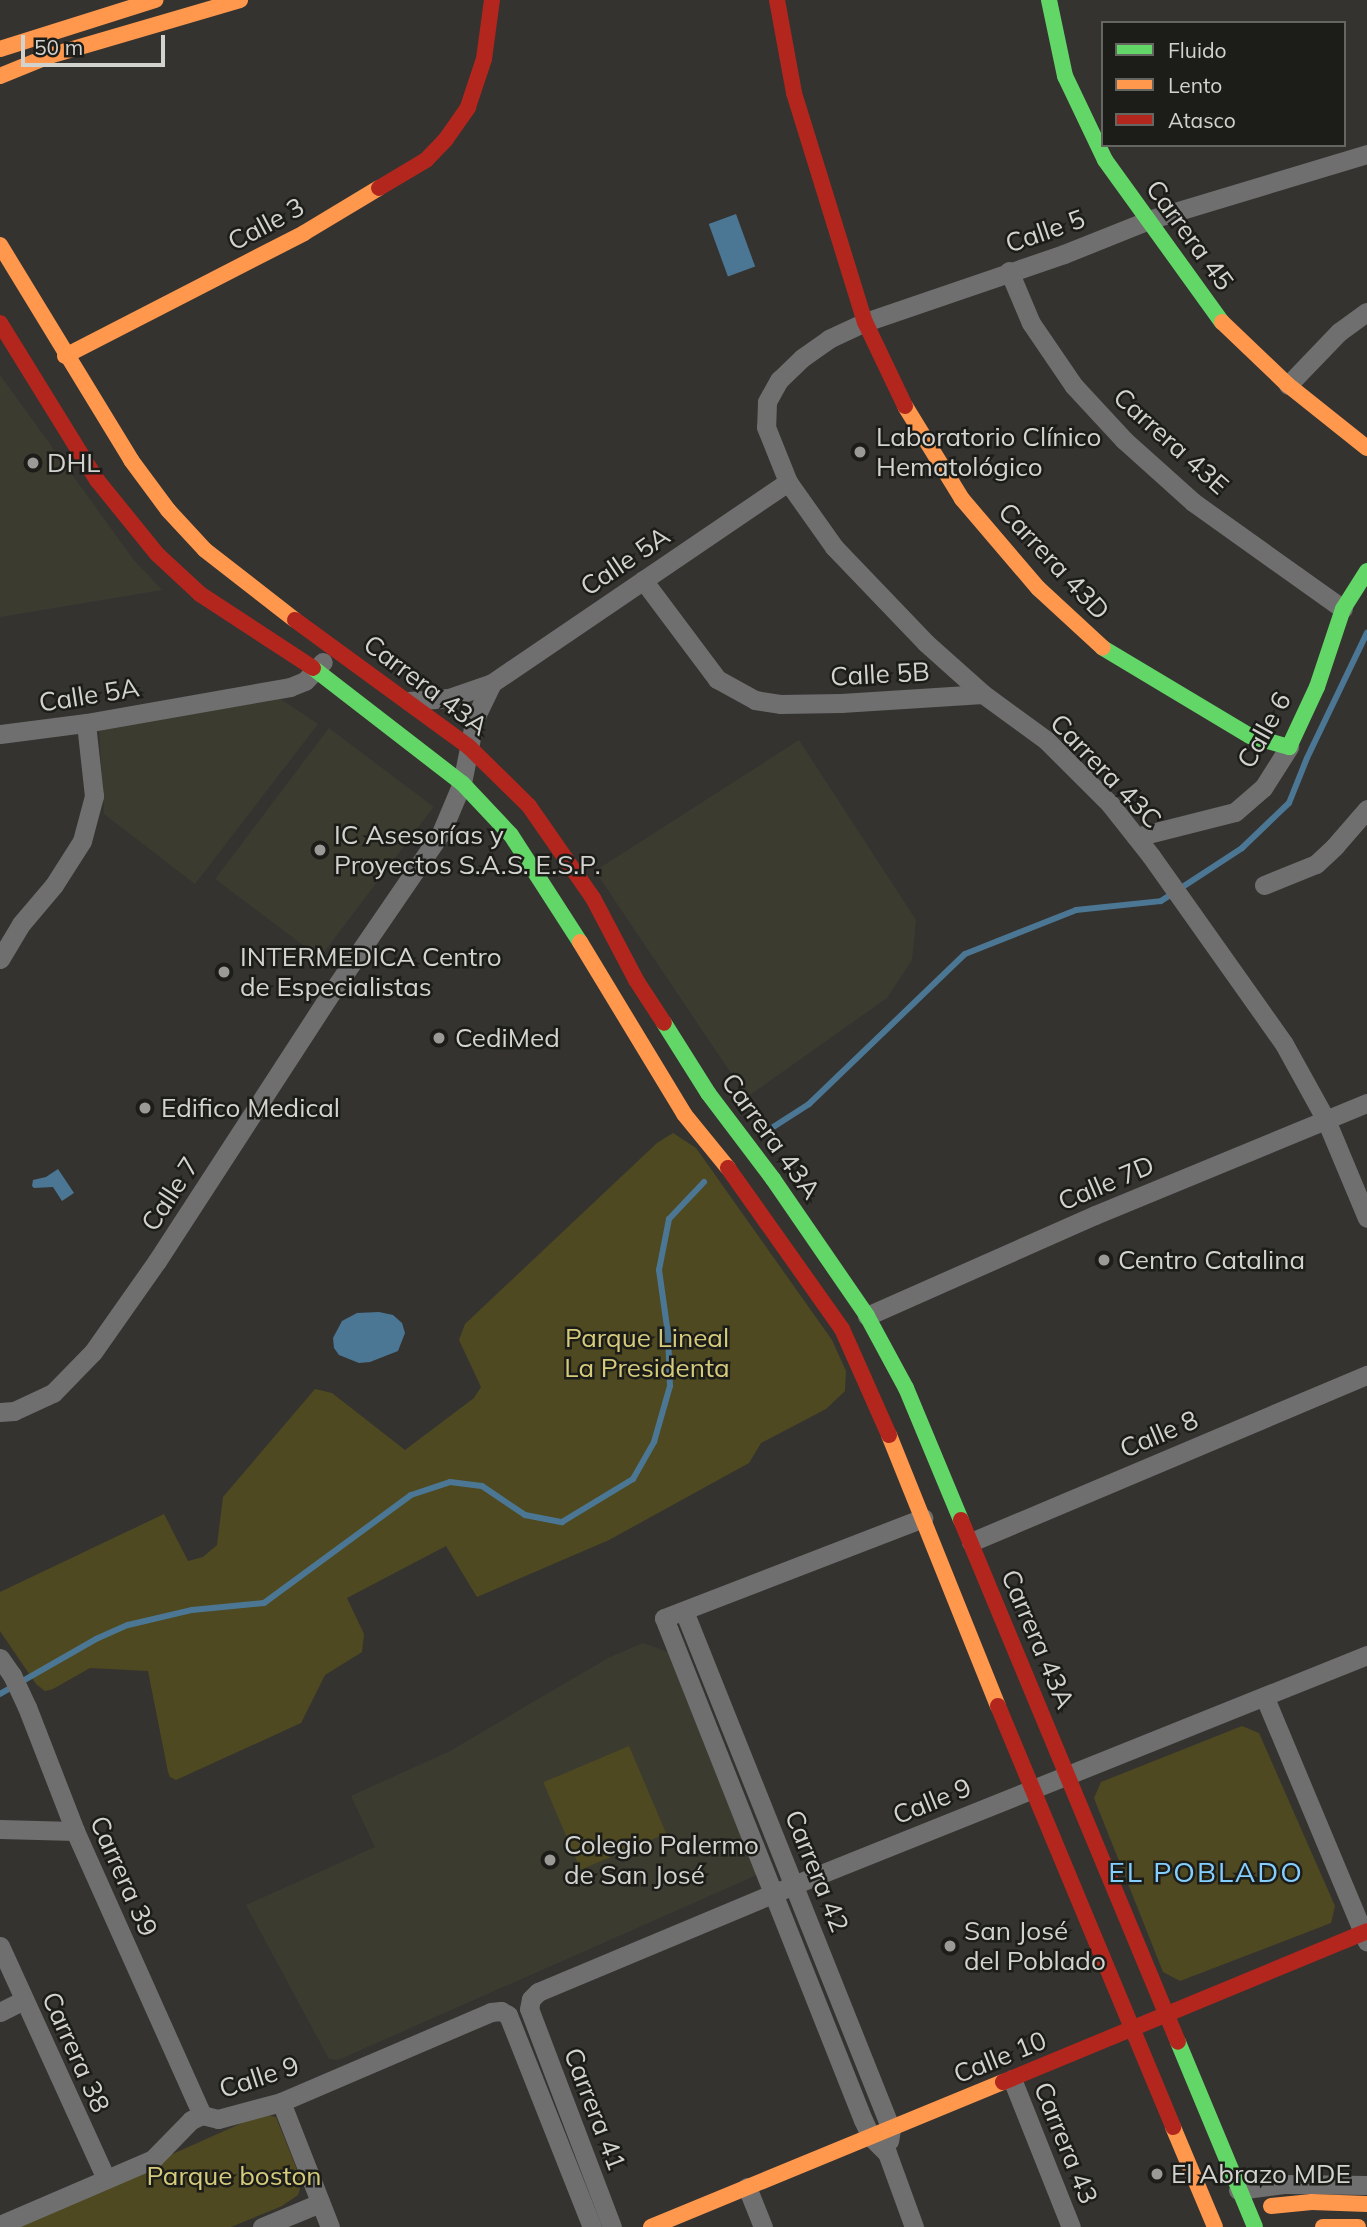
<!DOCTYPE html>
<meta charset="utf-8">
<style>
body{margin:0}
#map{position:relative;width:1367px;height:2227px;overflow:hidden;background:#343330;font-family:Mulish,sans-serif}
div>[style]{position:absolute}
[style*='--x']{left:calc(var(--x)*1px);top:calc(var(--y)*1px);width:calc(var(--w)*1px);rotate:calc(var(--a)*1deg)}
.built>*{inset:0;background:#3c3b30;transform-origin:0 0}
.green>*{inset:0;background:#4e4920;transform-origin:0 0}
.water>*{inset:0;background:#4c7794;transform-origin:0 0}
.stream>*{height:6px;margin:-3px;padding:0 3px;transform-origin:3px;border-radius:3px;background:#4c7794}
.street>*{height:19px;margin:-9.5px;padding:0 9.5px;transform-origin:9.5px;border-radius:9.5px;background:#6f6f6f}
.fast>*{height:16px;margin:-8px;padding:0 8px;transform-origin:8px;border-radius:8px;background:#63d668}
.slow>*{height:16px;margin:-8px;padding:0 8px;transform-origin:8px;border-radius:8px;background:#ff974d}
.jam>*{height:16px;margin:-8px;padding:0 8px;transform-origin:8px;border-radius:8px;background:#b3261e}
.dots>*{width:19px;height:19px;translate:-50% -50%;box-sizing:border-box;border:4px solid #1c1c19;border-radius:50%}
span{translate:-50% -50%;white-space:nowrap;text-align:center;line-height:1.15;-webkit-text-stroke:5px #1c1c19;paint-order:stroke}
.street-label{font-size:26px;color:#d2d2ce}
.poi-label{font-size:26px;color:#d2d2ce}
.left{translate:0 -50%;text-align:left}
.park-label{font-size:26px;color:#d5cb7b}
.neighbourhood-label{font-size:28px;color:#85cfff;letter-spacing:2px}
.legend{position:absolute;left:1101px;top:21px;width:245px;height:126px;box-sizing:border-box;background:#1c1c19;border:2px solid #656561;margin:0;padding:9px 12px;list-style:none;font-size:21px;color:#d2d2ce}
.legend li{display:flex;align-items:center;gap:14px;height:35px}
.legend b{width:35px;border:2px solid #656561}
.scale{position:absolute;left:21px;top:35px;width:144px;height:32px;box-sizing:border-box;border:4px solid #d2d2ce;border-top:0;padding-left:9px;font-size:21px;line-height:24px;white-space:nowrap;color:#d2d2ce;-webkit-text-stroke:5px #1c1c19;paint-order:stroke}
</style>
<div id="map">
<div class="built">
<div style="clip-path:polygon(0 375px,133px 559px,162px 590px,0 617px)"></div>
<div style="clip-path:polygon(276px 696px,318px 724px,195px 884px,104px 814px,99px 729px)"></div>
<div style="left:329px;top:728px;width:131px;height:189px;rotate:37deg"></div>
<div style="clip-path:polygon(799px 740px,916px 920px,912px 960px,887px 998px,747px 1097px,595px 871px)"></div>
<div style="clip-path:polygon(643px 1643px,671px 1653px,759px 1874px,338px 2060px,329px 2059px,246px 1905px,375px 1847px,351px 1796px,450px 1751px,608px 1658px)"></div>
</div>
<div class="green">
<div style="clip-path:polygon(673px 1133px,696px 1148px,832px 1340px,846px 1371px,845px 1391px,826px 1409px,761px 1443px,749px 1463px,609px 1540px,477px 1597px,446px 1546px,347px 1598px,364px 1634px,362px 1652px,325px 1675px,301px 1723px,176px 1780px,170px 1777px,168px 1772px,148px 1671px,90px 1668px,53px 1689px,45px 1691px,36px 1684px,0 1631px,0 1592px,164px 1514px,188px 1561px,203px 1557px,217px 1545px,223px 1497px,315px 1389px,332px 1393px,405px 1450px,474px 1398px,481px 1387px,459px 1340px,465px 1324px,657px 1143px)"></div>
<div style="clip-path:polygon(1242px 1726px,1259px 1733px,1335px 1906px,1331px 1923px,1180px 1981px,1163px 1972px,1094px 1798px,1101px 1782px)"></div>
<div style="left:629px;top:1746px;width:95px;height:93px;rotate:67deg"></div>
<div style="clip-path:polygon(262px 2114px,276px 2117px,302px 2182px,298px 2195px,282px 2206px,231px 2227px,9px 2227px)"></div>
</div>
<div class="water">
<div style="left:736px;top:214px;width:56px;height:29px;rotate:70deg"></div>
<div style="clip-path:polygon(58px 1169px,74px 1193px,62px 1201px,53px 1187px,34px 1188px,32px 1186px,33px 1180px,46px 1177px)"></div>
<div style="clip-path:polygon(379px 1312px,393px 1315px,402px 1323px,405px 1333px,398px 1351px,370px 1362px,359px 1363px,339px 1355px,334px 1348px,333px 1338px,342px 1321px,357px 1313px)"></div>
</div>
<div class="stream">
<div style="--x:767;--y:1131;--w:50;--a:-32.7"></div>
<div style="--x:809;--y:1104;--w:216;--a:-43.9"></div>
<div style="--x:965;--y:954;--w:119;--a:-21.6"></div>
<div style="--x:1076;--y:910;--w:85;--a:-6"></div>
<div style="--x:1161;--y:901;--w:97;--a:-33.2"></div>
<div style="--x:1242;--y:848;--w:65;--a:-43.8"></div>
<div style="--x:1289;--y:803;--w:48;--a:-68.2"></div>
<div style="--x:1307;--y:758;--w:139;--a:-64.4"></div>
<div style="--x:0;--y:1694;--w:111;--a:-29.8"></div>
<div style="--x:96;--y:1639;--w:35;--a:-24"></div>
<div style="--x:128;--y:1625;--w:66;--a:-13.2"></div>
<div style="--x:192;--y:1610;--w:72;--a:-5.6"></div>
<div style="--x:264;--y:1603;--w:182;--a:-36.3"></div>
<div style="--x:411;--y:1495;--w:41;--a:-18.4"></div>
<div style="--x:450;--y:1482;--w:32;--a:7"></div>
<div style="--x:482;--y:1486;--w:52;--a:34"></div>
<div style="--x:525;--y:1515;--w:38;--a:11"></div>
<div style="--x:562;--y:1522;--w:83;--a:-31.2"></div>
<div style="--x:633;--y:1479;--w:43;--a:-60.4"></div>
<div style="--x:654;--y:1442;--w:58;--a:-74.1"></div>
<div style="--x:670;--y:1386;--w:52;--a:-92.2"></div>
<div style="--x:668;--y:1334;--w:65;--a:-98"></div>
<div style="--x:659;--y:1270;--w:52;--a:-78.9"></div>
<div style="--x:669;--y:1219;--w:51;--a:-46.6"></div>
</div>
<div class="street">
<div style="--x:1367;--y:154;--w:228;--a:163.2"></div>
<div style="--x:1149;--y:220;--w:92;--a:158.2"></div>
<div style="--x:1064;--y:254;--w:210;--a:161.1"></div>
<div style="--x:865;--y:322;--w:40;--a:155"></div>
<div style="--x:829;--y:339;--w:33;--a:145"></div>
<div style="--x:802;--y:358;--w:32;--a:136"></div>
<div style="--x:779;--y:380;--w:25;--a:119"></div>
<div style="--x:767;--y:402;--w:25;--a:92"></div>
<div style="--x:766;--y:427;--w:59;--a:68.2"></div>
<div style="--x:788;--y:482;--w:80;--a:54.7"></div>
<div style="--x:834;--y:547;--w:133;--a:46.2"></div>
<div style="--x:926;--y:643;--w:76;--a:41.8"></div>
<div style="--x:983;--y:694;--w:78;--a:36.1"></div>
<div style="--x:1046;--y:740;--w:91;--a:45"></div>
<div style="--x:1110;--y:804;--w:66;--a:51.7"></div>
<div style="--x:1151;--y:856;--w:230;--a:54.7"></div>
<div style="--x:1284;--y:1044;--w:87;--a:61.1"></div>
<div style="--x:1326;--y:1120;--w:106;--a:67.3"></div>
<div style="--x:1009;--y:271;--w:56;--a:67.1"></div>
<div style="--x:1031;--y:323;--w:76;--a:55.7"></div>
<div style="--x:1074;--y:386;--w:74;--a:47.2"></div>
<div style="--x:1124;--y:440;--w:93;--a:41.9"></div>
<div style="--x:1193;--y:502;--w:184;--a:35.5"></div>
<div style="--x:1288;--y:385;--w:74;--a:-46.1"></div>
<div style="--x:1339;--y:332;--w:34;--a:-36"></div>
<div style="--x:643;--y:580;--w:124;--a:53.2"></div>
<div style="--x:717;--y:679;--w:43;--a:28.9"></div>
<div style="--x:755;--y:700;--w:25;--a:9"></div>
<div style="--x:780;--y:704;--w:61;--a:-0.9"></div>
<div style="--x:841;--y:703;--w:142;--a:-3.6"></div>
<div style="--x:409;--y:701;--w:40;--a:-4.3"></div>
<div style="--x:449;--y:698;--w:46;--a:-19.2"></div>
<div style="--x:492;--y:683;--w:358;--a:-34.2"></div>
<div style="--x:0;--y:734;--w:87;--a:-7.3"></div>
<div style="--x:86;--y:723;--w:207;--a:-10"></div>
<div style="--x:290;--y:687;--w:16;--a:-22"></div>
<div style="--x:305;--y:681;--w:26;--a:-47"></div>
<div style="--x:1136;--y:837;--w:102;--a:-14.2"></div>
<div style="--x:1235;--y:812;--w:37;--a:-41"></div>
<div style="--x:1263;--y:788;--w:49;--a:-57.6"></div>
<div style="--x:1264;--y:885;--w:56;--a:-22"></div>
<div style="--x:1316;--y:864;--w:26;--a:-43"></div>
<div style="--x:1335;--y:846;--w:49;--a:-49.1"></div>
<div style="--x:0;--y:959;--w:41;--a:-59"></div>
<div style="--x:21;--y:924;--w:51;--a:-49.8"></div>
<div style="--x:54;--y:885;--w:52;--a:-57.5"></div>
<div style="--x:82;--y:841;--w:47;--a:-75.1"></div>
<div style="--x:94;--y:796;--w:73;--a:-96.3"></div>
<div style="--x:867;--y:1316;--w:249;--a:-23.9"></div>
<div style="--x:1095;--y:1215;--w:294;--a:-22.4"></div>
<div style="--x:0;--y:1412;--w:14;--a:-4"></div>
<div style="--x:14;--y:1411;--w:43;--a:-24.8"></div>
<div style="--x:53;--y:1393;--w:57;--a:-45.7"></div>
<div style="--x:93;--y:1352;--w:111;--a:-54.9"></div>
<div style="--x:157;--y:1261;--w:321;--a:-57"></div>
<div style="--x:332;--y:992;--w:193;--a:-55.6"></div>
<div style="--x:441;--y:833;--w:54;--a:-67.2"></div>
<div style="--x:462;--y:783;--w:66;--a:-78.7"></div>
<div style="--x:475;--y:718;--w:39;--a:-64"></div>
<div style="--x:971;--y:1542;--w:430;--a:-22.9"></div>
<div style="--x:684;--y:1611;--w:558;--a:68.22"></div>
<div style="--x:891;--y:2129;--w:12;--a:99"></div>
<div style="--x:0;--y:1658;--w:21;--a:55"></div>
<div style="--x:12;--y:1675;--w:35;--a:65"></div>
<div style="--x:27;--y:1707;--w:133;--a:68.8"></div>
<div style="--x:75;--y:1831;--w:311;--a:65.9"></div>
<div style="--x:1265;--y:1698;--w:264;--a:67.3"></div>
<div style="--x:0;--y:1829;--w:75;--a:1.5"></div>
<div style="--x:0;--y:1946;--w:256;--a:65.5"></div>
<div style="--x:0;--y:2012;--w:27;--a:-27"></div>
<div style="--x:1012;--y:2079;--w:159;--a:68.3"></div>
<div style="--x:281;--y:2102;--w:134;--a:68.6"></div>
<div style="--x:747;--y:2187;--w:43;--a:68.2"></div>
<div style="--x:1238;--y:2190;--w:46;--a:-7.4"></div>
<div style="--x:1284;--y:2184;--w:83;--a:0.7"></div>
<div style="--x:0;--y:2225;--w:167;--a:-23.3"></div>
<div style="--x:153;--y:2159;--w:54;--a:-45.7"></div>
<div style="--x:191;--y:2120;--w:12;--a:-24"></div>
<div style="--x:202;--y:2115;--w:16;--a:14"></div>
<div style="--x:218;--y:2119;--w:65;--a:-15.1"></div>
<div style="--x:281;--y:2102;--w:228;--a:-23.2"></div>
<div style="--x:491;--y:2012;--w:10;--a:-6"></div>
<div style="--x:501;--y:2011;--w:8;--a:30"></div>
<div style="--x:508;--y:2015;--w:228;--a:68.4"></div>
<div style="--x:262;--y:2227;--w:63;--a:-22.5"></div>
<div style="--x:612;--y:2227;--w:233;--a:-110.8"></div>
<div style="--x:529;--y:2009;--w:10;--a:-79"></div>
<div style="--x:531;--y:1999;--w:10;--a:-45"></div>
<div style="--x:538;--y:1992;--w:280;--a:-22.7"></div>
<div style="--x:796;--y:1884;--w:615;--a:-21.85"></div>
<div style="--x:914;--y:2227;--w:79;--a:-110"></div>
<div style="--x:887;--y:2153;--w:23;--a:-135"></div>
<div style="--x:871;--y:2137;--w:19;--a:-115"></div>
<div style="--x:863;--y:2120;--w:540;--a:-111.62"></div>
<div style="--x:664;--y:1618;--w:278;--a:-21.1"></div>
</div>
<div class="fast">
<div style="--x:1049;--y:0;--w:78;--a:78.1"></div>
<div style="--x:1065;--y:76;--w:93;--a:64.5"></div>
<div style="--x:1105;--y:160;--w:200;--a:54.2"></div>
<div style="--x:1103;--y:648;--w:171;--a:30.9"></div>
<div style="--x:1250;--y:736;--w:41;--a:15.8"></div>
<div style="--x:1289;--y:747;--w:66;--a:-65"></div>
<div style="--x:1317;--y:687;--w:82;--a:-71.6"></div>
<div style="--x:1343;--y:609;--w:45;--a:-57.7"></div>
<div style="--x:313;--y:668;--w:188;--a:37.7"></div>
<div style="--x:462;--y:783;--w:71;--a:46.7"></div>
<div style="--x:511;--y:835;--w:127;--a:57.2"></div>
<div style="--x:664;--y:1023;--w:83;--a:57.8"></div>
<div style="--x:708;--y:1093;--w:108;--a:52.9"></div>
<div style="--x:773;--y:1179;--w:166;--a:55.5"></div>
<div style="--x:867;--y:1316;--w:82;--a:61.6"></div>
<div style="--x:906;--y:1388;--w:143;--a:67.4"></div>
<div style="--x:1178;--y:2042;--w:200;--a:67.4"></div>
</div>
<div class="slow">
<div style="--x:0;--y:49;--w:163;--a:-17.5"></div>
<div style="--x:0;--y:76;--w:53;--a:-22.2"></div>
<div style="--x:49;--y:56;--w:199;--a:-16.3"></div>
<div style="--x:0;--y:245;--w:252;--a:58.6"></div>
<div style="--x:131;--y:460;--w:62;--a:53.5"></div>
<div style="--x:168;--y:510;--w:54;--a:47.2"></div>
<div style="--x:205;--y:550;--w:114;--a:37.9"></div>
<div style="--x:1222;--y:322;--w:91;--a:43.7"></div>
<div style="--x:1288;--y:385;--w:101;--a:38.6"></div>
<div style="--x:65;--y:356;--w:269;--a:-27.2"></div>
<div style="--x:304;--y:233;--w:87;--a:-31"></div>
<div style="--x:905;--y:406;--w:109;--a:58.5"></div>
<div style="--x:962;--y:499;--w:117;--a:49.5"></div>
<div style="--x:1038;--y:588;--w:88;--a:42.7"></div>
<div style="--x:580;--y:942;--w:201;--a:58.8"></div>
<div style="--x:684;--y:1114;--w:70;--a:50.8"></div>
<div style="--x:889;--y:1435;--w:292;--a:68.1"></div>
<div style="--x:1173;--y:2127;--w:108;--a:67.2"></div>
<div style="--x:1271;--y:2206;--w:41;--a:-5.6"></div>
<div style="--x:1312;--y:2202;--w:55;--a:2.1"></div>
<div style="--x:651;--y:2227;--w:381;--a:-22.4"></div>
<div style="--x:1323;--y:2227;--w:35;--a:0"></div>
</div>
<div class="jam">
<div style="--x:777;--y:0;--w:95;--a:79.6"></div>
<div style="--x:794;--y:93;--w:240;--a:72.8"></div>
<div style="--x:865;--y:322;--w:93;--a:64.5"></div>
<div style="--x:379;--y:188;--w:55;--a:-30.8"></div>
<div style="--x:426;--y:160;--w:29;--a:-46"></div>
<div style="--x:446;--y:139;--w:39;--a:-55"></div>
<div style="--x:468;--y:107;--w:51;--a:-71.6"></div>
<div style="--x:484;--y:59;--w:60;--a:-82.3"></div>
<div style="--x:0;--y:323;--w:185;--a:58.3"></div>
<div style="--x:97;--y:480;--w:95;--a:51"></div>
<div style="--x:157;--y:554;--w:59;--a:42.9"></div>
<div style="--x:200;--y:594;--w:135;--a:33.2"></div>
<div style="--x:295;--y:620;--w:215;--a:36.1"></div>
<div style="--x:469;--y:747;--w:84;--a:44.5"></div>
<div style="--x:529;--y:806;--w:112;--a:55.2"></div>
<div style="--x:593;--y:898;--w:93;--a:62.3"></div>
<div style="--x:636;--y:980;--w:51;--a:56.9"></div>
<div style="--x:728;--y:1168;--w:197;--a:54.7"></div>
<div style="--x:842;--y:1329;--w:116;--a:66.1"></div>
<div style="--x:961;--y:1520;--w:565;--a:67.43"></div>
<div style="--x:998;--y:1706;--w:456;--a:67.4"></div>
<div style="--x:1003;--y:2082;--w:394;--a:-22.5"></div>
</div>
<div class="dots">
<div style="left:860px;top:452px;background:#9b9a97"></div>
<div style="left:33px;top:463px;background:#9b9a97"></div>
<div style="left:320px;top:850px;background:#9b9a97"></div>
<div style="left:224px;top:972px;background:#9b9a97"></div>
<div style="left:439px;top:1038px;background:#9b9a97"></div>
<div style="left:145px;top:1108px;background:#9b9a97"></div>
<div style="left:1104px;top:1260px;background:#9b9a97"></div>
<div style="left:550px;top:1860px;background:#9b9a97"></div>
<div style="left:950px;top:1946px;background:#9b9a97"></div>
<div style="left:1157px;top:2174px;background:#9b9a97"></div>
</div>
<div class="street-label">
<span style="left:266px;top:224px;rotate:-28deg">Calle 3</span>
<span style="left:1045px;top:231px;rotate:-19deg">Calle 5</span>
<span style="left:1190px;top:235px;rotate:54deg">Carrera 45</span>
<span style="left:1171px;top:441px;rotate:42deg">Carrera 43E</span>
<span style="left:625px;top:561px;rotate:-34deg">Calle 5A</span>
<span style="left:1054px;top:561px;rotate:47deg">Carrera 43D</span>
<span style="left:880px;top:674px;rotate:-3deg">Calle 5B</span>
<span style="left:426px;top:685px;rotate:37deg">Carrera 43A</span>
<span style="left:89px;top:695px;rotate:-9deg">Calle 5A</span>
<span style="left:1264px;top:730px;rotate:-61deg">Calle 6</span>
<span style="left:1106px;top:771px;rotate:46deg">Carrera 43C</span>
<span style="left:771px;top:1136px;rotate:54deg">Carrera 43A</span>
<span style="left:1106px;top:1183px;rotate:-23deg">Calle 7D</span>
<span style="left:170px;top:1194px;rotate:-57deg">Calle 7</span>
<span style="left:1159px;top:1434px;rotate:-23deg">Calle 8</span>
<span style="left:1038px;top:1639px;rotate:67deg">Carrera 43A</span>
<span style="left:932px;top:1801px;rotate:-22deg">Calle 9</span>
<span style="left:817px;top:1871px;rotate:68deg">Carrera 42</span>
<span style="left:124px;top:1876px;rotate:66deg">Carrera 39</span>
<span style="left:76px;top:2052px;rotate:66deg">Carrera 38</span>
<span style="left:1000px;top:2057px;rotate:-22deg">Calle 10</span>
<span style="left:259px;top:2077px;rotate:-18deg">Calle 9</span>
<span style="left:595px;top:2109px;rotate:69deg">Carrera 41</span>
<span style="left:1066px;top:2143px;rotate:68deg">Carrera 43</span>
</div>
<div class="poi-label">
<span class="left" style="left:876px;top:452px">Laboratorio Clínico<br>Hematológico</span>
<span class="left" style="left:47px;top:463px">DHL</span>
<span class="left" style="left:334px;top:850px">IC Asesorías y<br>Proyectos S.A.S. E.S.P.</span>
<span class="left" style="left:240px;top:972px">INTERMEDICA Centro<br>de Especialistas</span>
<span class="left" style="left:455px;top:1038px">CediMed</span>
<span class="left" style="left:161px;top:1108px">Edifico Medical</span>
<span class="left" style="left:1118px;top:1260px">Centro Catalina</span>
<span class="left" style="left:564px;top:1860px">Colegio Palermo<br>de San José</span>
<span class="left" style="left:964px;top:1946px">San José<br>del Poblado</span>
<span class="left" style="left:1171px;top:2174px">El Abrazo MDE</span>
</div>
<div class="park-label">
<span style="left:647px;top:1353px">Parque Lineal<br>La Presidenta</span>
<span style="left:234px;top:2176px">Parque boston</span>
</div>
<div class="neighbourhood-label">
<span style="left:1206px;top:1872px">EL POBLADO</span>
</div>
<ul class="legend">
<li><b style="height:9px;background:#63d668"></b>Fluido</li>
<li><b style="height:9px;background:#ff974d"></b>Lento</li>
<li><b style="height:9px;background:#b3261e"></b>Atasco</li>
</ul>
<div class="scale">50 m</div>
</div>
